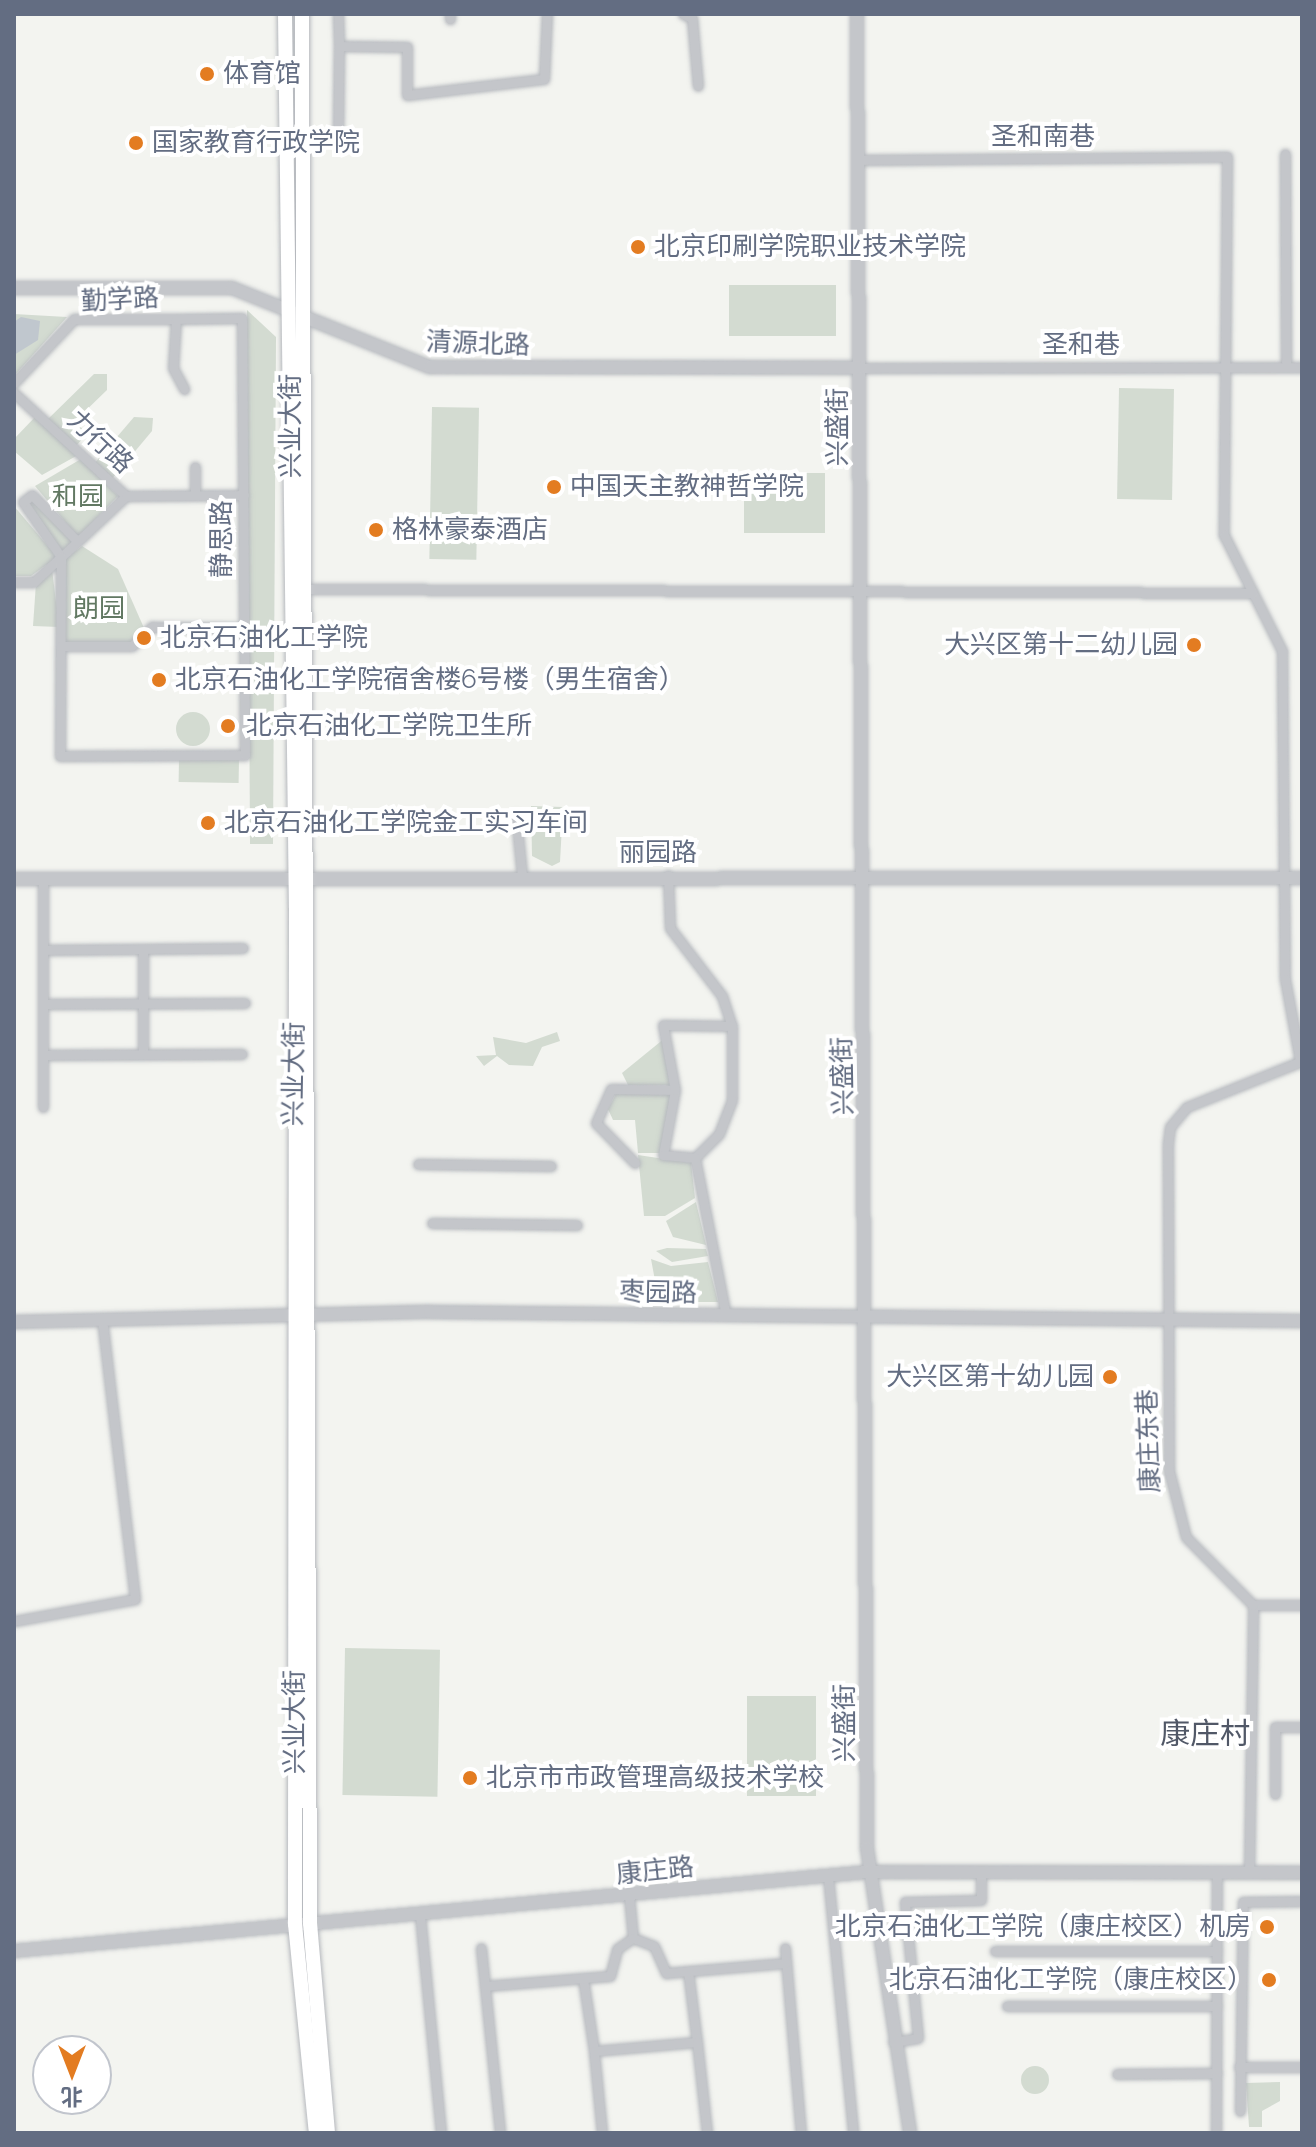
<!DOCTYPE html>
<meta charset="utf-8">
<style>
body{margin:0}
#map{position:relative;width:1316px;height:2147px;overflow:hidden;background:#f3f4f0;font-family:Raleway,"Noto Sans SC",sans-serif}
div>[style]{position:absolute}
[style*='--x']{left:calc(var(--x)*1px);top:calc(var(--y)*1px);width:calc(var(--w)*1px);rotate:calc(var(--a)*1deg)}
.green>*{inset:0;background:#d3dbd1;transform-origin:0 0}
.round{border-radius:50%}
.water>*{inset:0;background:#c0c7ce}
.roads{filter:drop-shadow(0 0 2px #b6b9be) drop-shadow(0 0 2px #b6b9be)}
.minor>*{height:9px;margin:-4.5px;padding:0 4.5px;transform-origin:4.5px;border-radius:4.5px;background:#c4c6ca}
.tertiary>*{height:12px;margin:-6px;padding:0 6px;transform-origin:6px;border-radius:6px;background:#c4c6ca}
.secondary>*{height:14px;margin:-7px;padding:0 7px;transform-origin:7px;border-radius:7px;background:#fff}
.dots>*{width:22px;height:22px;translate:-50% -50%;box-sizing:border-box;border:4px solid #fff;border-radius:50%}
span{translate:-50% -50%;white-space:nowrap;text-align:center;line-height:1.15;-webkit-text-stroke:8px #fff;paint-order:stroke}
.poi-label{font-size:26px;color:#636d82}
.left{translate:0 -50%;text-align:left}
.right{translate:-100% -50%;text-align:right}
.street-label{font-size:26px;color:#636d82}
.park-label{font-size:26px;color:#627963}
.quarter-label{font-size:30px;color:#515867}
.frame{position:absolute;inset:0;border:16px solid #636d82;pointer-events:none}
.north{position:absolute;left:32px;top:2035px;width:80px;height:80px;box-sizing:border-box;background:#fff;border:2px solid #c1c5cd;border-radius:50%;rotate:180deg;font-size:22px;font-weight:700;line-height:32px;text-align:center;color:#636d82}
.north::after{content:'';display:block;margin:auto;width:28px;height:36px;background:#e37c21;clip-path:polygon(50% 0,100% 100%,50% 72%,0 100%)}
</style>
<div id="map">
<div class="green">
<div style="left:836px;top:285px;width:51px;height:107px;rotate:90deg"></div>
<div style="clip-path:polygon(247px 310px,276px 337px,273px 844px,250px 844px)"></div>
<div style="clip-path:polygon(14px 314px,67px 317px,14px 376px)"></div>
<div style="clip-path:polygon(94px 374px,107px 374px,107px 390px,75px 421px,87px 434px,75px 447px,47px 420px)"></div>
<div style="left:1119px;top:388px;width:55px;height:111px;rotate:1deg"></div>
<div style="left:432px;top:407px;width:47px;height:152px;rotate:1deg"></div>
<div style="clip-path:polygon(35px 417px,78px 455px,42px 475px,14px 451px,14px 439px)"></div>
<div style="clip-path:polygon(134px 417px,153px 418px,152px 431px,111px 480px,93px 465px)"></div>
<div style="clip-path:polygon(81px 459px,118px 496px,78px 537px,35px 486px)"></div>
<div style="left:744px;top:473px;width:81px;height:60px"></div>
<div style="clip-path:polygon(32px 495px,77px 541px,61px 557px,23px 502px)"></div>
<div style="clip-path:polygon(14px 506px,57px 557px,31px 576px,14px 576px)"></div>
<div style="clip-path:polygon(82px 546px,118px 569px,144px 628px,131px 642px,64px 643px,65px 559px)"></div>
<div style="clip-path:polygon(52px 569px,59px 627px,33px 626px,36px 583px)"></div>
<div class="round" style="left:176px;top:712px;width:34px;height:34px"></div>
<div style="left:179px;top:759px;width:60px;height:23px;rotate:1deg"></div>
<div style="clip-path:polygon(531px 806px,563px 807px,560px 862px,552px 866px,532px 856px)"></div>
<div style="clip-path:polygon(557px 1032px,560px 1041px,542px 1047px,533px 1066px,509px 1065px,497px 1056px,484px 1066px,476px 1056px,496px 1055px,493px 1037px,526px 1043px)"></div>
<div style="clip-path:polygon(665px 1038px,673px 1085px,628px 1085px,622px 1073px)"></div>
<div style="clip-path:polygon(672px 1093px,661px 1153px,638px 1153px,635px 1120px,613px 1120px,608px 1109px,616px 1094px)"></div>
<div style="clip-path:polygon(638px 1155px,691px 1163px,695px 1198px,665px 1216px,644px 1216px)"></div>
<div style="clip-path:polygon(696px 1202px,706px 1245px,673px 1237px,666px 1221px)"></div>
<div style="clip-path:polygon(667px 1248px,706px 1249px,708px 1256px,672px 1262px,656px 1251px)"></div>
<div style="clip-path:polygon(651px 1259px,671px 1266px,708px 1262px,718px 1302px,659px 1302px)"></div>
<div style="left:345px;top:1648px;width:95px;height:147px;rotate:1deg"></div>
<div style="left:747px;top:1696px;width:69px;height:100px"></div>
<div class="round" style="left:1021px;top:2066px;width:28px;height:28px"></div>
<div style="clip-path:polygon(1280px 2082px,1280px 2101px,1262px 2111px,1262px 2127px,1249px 2127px,1246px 2083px)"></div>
</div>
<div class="water">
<div style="clip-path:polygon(21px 317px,40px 321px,38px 340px,14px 355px,14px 322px)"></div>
</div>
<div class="roads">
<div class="minor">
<div style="--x:338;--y:14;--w:32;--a:88"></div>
<div style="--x:450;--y:14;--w:5;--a:90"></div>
<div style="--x:683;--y:14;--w:10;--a:24"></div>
<div style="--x:692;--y:18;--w:68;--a:85"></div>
<div style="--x:338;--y:130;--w:84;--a:-89.3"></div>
<div style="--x:339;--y:46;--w:68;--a:0.8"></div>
<div style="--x:407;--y:47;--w:48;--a:90"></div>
<div style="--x:407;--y:95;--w:138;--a:-6.7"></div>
<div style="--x:544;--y:79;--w:65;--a:-87.4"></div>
<div style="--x:1285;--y:154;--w:213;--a:89.7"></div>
<div style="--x:859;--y:160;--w:368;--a:-0.5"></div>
<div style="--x:1227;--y:157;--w:378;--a:90.5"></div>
<div style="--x:1224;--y:535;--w:130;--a:63.4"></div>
<div style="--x:1282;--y:651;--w:328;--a:89.5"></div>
<div style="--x:1285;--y:979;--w:83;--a:79.6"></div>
<div style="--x:860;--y:368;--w:442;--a:-0.1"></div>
<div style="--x:14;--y:383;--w:88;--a:-46.8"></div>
<div style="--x:74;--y:319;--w:102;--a:0"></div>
<div style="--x:176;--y:319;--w:49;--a:93.5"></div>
<div style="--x:173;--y:368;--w:24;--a:62"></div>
<div style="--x:14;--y:393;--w:152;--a:42.6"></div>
<div style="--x:126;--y:496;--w:89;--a:136.8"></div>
<div style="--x:61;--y:557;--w:67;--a:-124.6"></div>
<div style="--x:195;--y:467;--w:28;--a:90"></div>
<div style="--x:126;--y:496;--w:118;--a:-0.5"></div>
<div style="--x:23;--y:502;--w:11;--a:-38"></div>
<div style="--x:32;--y:495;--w:64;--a:45.6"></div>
<div style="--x:14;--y:582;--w:20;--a:0"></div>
<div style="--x:34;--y:582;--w:37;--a:-43"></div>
<div style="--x:61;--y:557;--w:199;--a:90.3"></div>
<div style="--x:60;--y:756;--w:185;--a:-0.3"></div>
<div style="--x:245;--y:755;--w:437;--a:-90.4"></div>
<div style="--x:242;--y:318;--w:66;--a:179.1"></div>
<div style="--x:304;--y:589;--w:949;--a:0.24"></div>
<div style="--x:61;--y:646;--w:71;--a:0"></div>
<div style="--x:132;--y:646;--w:28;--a:-44"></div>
<div style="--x:152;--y:627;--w:93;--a:0.6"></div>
<div style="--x:516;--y:816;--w:59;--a:84.2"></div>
<div style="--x:668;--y:875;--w:53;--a:87.8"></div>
<div style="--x:670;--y:928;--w:86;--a:52.6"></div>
<div style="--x:722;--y:996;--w:32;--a:72"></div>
<div style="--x:732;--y:1026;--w:74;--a:90"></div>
<div style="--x:732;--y:1100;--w:36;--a:111"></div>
<div style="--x:719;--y:1134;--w:34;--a:135"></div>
<div style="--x:695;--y:1158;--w:161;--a:78.9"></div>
<div style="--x:143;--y:949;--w:100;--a:-0.6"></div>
<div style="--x:43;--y:950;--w:100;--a:-0.6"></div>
<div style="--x:143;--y:949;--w:105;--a:90"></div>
<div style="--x:43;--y:1004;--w:202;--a:-0.3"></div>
<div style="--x:663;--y:1025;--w:69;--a:0.8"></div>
<div style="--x:43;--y:1055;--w:199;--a:-0.3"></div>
<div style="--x:675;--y:1090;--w:66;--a:100.5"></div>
<div style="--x:663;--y:1155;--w:32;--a:5"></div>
<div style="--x:43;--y:1107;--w:229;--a:-90"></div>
<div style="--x:635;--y:1163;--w:56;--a:-134.3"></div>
<div style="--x:596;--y:1123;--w:37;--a:-66"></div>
<div style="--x:611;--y:1089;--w:64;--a:0.9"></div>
<div style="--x:675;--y:1090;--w:66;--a:-100.5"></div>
<div style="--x:418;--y:1164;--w:133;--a:0.9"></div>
<div style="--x:432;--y:1223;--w:145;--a:0.8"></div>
<div style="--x:1253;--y:1605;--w:49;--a:0"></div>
<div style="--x:14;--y:1621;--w:123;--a:-10.3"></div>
<div style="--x:135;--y:1599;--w:283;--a:-96.7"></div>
<div style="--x:1275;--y:1794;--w:67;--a:-90"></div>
<div style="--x:1275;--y:1727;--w:27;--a:0"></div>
<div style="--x:1249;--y:1873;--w:268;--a:-89.1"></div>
<div style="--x:1253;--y:1605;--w:95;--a:-134.6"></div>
<div style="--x:1186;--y:1537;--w:68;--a:-104.4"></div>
<div style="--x:1169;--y:1471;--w:328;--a:-90.2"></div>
<div style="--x:1168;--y:1143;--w:16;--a:-83"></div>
<div style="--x:1170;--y:1127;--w:26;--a:-50"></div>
<div style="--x:1187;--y:1107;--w:124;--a:-21.8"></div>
<div style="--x:828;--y:1876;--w:258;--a:84.4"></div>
<div style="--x:629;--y:1896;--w:42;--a:84.6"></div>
<div style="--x:420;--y:1915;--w:219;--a:84.5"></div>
<div style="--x:481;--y:1948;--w:186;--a:84.1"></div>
<div style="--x:785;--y:1948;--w:186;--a:85.1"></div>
<div style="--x:995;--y:1951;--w:222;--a:0"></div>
<div style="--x:688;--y:1971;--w:72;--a:82.8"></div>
<div style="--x:583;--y:1978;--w:74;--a:81.4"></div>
<div style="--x:485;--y:1986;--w:125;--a:-4.6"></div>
<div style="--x:610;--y:1976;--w:28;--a:-75"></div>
<div style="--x:617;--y:1949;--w:19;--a:-35"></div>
<div style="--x:633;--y:1938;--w:22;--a:21"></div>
<div style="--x:654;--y:1946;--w:30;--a:66"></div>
<div style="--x:666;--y:1973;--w:120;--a:-4.8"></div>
<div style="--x:1007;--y:2006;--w:210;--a:0"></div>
<div style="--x:893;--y:2042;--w:25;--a:-9"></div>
<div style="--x:918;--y:2038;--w:137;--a:-95.5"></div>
<div style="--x:905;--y:1902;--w:76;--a:-1.5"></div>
<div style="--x:981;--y:1900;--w:27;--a:-90"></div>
<div style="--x:1239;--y:2067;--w:63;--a:0"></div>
<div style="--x:1117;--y:2074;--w:100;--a:-0.6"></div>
<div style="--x:1240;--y:2111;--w:209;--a:-89.2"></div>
<div style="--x:1243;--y:1902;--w:59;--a:-1"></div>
<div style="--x:602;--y:2133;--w:82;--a:-95.6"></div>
<div style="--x:594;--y:2051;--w:103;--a:-5"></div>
<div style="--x:697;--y:2042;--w:92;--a:83.7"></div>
<div style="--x:1216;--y:2133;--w:260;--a:-89.8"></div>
</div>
<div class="tertiary">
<div style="--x:857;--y:14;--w:1834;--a:89.69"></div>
<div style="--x:867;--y:1848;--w:288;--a:81.4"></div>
<div style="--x:14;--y:288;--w:218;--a:0"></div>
<div style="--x:232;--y:288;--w:213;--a:21.8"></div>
<div style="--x:430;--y:367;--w:430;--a:0.1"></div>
<div style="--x:14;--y:879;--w:1288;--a:-0.04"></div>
<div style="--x:14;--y:1322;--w:416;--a:-1.4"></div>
<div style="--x:430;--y:1312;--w:872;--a:0.59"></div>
<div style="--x:14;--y:1951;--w:858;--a:-5.29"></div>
<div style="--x:868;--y:1872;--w:434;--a:0.1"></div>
</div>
<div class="secondary">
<div style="--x:285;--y:14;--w:894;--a:89.3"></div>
<div style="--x:296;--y:908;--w:1016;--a:90.06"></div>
<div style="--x:295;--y:1924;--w:210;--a:84.3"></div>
<div style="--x:302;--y:14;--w:1909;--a:89.76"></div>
<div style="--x:310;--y:1923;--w:211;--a:85.1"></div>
</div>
</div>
<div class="dots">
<div style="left:207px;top:74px;background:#e37c21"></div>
<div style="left:136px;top:143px;background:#e37c21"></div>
<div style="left:638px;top:247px;background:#e37c21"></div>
<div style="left:554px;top:487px;background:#e37c21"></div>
<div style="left:376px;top:530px;background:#e37c21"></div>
<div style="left:144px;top:638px;background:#e37c21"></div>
<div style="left:1194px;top:645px;background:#e37c21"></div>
<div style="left:159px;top:680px;background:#e37c21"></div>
<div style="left:228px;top:726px;background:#e37c21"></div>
<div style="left:208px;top:823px;background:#e37c21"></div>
<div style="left:1110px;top:1377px;background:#e37c21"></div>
<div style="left:470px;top:1778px;background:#e37c21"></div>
<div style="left:1267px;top:1927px;background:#e37c21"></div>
<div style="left:1269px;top:1980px;background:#e37c21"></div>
</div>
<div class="poi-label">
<span class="left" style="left:223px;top:74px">体育馆</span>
<span class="left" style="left:152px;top:143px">国家教育行政学院</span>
<span class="left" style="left:654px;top:247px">北京印刷学院职业技术学院</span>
<span class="left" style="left:570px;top:487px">中国天主教神哲学院</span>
<span class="left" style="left:392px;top:530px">格林豪泰酒店</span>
<span class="left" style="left:160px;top:638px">北京石油化工学院</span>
<span class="right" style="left:1178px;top:645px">大兴区第十二幼儿园</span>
<span class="left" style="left:175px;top:680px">北京石油化工学院宿舍楼6号楼（男生宿舍）</span>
<span class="left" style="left:246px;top:726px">北京石油化工学院卫生所</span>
<span class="left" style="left:224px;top:823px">北京石油化工学院金工实习车间</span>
<span class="right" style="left:1094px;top:1377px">大兴区第十幼儿园</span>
<span class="left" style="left:486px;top:1778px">北京市市政管理高级技术学校</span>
<span class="right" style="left:1251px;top:1927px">北京石油化工学院（康庄校区）机房</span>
<span class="right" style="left:1253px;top:1980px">北京石油化工学院（康庄校区）</span>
</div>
<div class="street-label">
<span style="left:1043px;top:137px">圣和南巷</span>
<span style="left:120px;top:300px;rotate:-3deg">勤学路</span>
<span style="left:478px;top:344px;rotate:2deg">清源北路</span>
<span style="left:1081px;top:345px">圣和巷</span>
<span style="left:291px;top:426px;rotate:-90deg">兴业大街</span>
<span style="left:838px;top:427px;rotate:-90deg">兴盛街</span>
<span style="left:100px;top:442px;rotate:43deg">力行路</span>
<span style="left:222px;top:539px;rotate:-90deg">静思路</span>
<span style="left:658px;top:853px">丽园路</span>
<span style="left:294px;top:1074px;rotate:-89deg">兴业大街</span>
<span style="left:843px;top:1076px;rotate:-91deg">兴盛街</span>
<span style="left:658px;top:1293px;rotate:1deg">枣园路</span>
<span style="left:1149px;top:1441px;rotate:-92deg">康庄东巷</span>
<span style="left:295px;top:1722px;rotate:-90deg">兴业大街</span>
<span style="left:845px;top:1723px;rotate:-90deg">兴盛街</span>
<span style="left:655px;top:1871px;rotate:-6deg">康庄路</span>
</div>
<div class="park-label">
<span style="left:78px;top:497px">和园</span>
<span style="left:99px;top:609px">朗园</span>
</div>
<div class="quarter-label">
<span style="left:1205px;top:1734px">康庄村</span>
</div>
<div class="frame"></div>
<div class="north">北</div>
</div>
